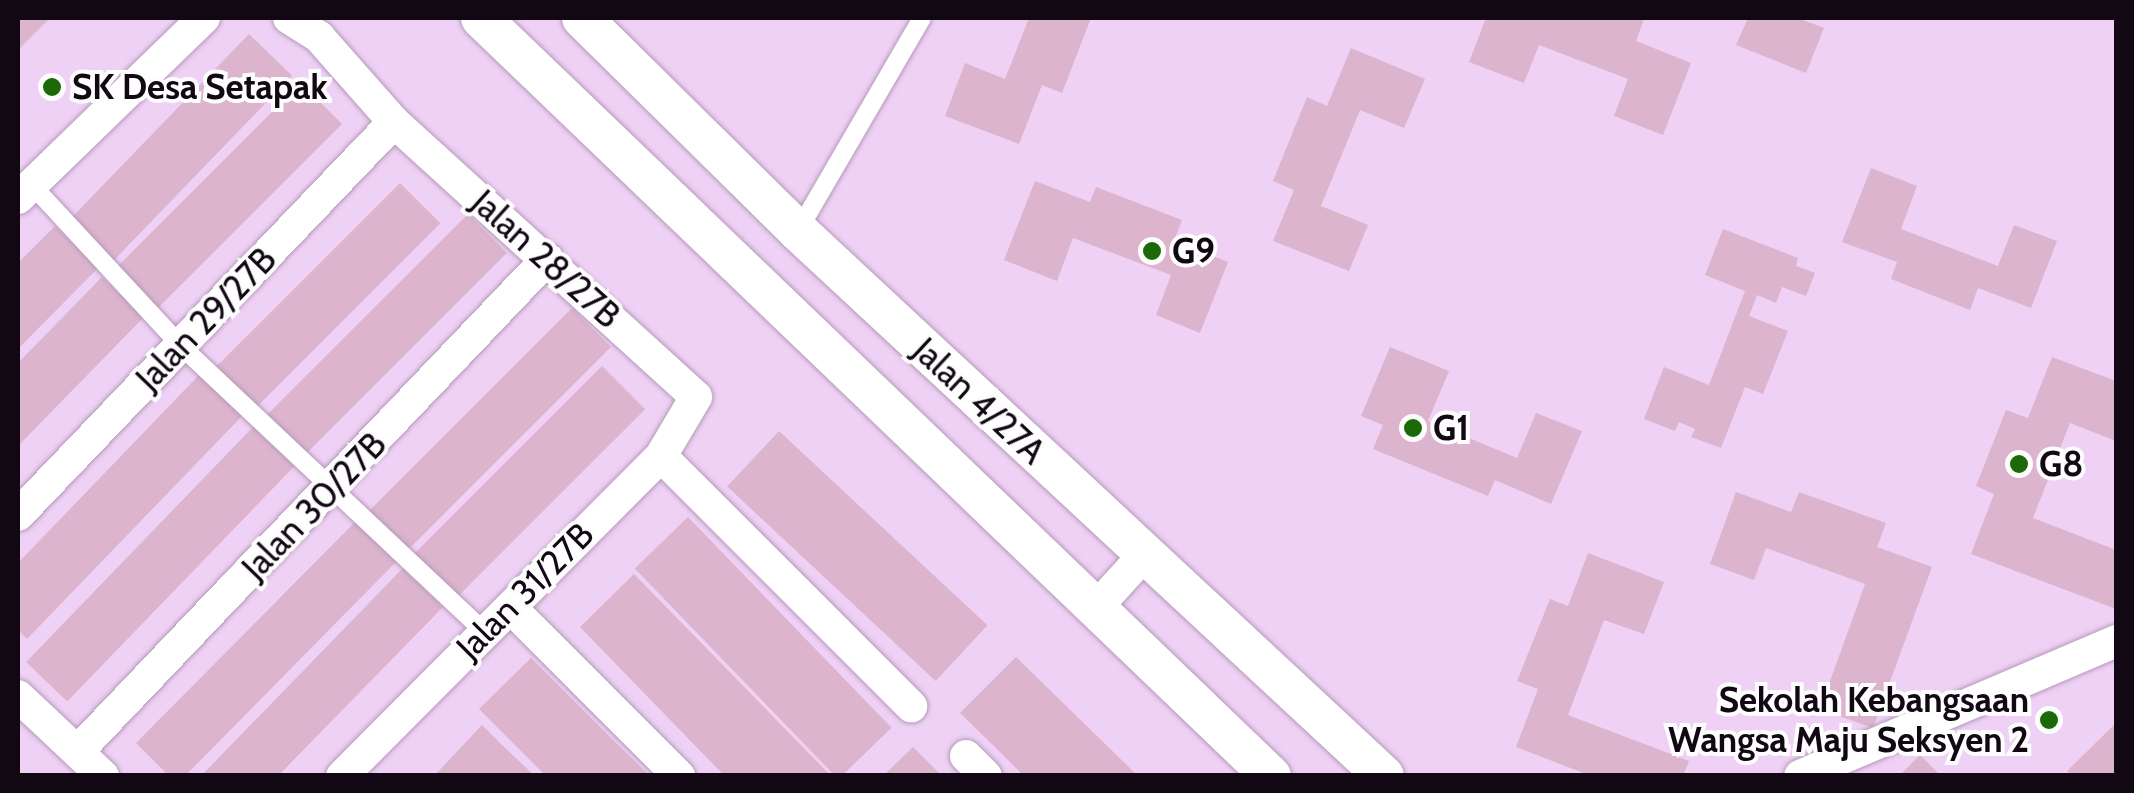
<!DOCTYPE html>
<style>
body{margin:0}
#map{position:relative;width:2134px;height:793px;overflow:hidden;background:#eed1f4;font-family:Cabin,sans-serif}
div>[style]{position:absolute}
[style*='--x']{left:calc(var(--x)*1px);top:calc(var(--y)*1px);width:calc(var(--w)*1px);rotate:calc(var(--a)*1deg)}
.building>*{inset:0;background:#dcb4cd;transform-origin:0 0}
.roads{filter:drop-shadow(0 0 2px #b599ba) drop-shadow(0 0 2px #b599ba)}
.service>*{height:18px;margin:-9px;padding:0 9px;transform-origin:9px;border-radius:9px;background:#fff}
.minor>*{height:32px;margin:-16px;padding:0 16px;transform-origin:16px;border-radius:16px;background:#fff}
.tertiary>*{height:40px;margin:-20px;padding:0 20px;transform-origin:20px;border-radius:20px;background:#fff}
.dots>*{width:28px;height:28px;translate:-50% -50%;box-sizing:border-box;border:5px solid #fdfdfd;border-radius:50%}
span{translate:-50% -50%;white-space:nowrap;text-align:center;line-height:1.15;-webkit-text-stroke:8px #fdfdfd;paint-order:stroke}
.poi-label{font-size:35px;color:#120814;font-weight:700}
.left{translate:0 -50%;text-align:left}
.right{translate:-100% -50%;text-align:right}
.street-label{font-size:35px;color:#120814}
.frame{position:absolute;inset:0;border:20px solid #120814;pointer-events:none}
</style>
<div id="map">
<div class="building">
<div style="clip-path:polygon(18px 18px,50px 18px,18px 50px)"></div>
<div style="clip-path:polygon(1029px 18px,1091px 18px,1062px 93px,1042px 85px,1019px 144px,945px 116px,965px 63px,1005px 79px)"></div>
<div style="clip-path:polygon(1486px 18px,1644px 19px,1636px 41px,1691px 63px,1663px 135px,1614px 116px,1628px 79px,1539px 45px,1524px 83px,1469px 62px)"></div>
<div style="clip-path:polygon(1748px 18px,1798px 18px,1824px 28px,1806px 73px,1736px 45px)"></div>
<div style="left:249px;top:34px;width:60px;height:260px;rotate:44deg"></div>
<div style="clip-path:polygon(1351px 48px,1425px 79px,1404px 128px,1360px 110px,1321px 206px,1368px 225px,1349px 271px,1273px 241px,1294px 190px,1273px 181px,1307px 97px,1327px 106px)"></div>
<div style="left:301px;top:83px;width:58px;height:260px;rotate:45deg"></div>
<div style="clip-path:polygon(1871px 168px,1917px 186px,1901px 229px,1998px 266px,2014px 225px,2057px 241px,2031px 308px,1978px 288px,1970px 310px,1891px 279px,1897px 262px,1842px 242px)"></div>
<div style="clip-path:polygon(1035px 181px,1090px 202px,1096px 187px,1182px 220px,1174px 241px,1228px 262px,1200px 333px,1156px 315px,1171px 275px,1073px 238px,1057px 281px,1004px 260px)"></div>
<div style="left:400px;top:183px;width:57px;height:260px;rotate:45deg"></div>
<div style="left:468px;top:214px;width:55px;height:283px;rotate:45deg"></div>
<div style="clip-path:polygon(55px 226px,98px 268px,18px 349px,18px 263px)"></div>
<div style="clip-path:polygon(1723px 229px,1798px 258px,1796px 266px,1815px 273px,1806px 296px,1782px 287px,1776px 303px,1757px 295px,1749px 316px,1788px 331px,1763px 394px,1745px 387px,1721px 448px,1691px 437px,1695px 429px,1679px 422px,1675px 431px,1644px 419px,1664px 367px,1709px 385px,1745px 291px,1705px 275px)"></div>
<div style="clip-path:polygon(102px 277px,144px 317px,18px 446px,18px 363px)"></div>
<div style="left:572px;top:308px;width:55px;height:289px;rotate:45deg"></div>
<div style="clip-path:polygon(1390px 347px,1449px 371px,1428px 421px,1517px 458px,1536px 413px,1582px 431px,1551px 504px,1495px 480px,1488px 496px,1373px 449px,1383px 425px,1361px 416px)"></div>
<div style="clip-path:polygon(2052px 357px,2116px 381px,2116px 441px,2070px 423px,2033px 518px,2116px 550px,2116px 609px,1971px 554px,1994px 494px,1976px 486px,2006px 410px,2028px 418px)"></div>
<div style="left:602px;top:366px;width:61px;height:268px;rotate:45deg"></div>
<div style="clip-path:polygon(200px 374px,243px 415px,27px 639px,18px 630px,18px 563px)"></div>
<div style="left:254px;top:426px;width:57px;height:328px;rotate:44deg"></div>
<div style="left:779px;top:431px;width:285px;height:76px;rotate:43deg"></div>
<div style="clip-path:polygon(1736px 492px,1791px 512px,1799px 492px,1886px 523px,1877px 547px,1932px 567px,1873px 728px,1820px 709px,1865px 584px,1766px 548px,1754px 580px,1710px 564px)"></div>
<div style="left:688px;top:517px;width:293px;height:74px;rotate:46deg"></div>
<div style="clip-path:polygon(355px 522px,396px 562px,185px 776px,169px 776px,136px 743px)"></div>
<div style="clip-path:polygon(1588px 553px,1664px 582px,1644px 634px,1604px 620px,1568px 715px,1689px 761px,1683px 776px,1591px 776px,1516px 747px,1538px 689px,1517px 681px,1550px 599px,1568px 606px)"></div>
<div style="clip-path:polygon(403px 568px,443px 607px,316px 737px,278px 776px,201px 776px)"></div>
<div style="clip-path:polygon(634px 574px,671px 612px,831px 776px,725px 776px,708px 759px,580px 627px)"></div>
<div style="clip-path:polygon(1016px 657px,1059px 699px,1138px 776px,1024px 776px,1003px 755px,960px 713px)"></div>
<div style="clip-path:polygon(531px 658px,616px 743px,650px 776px,546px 776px,479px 709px)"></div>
<div style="clip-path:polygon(2116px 723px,2116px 776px,2072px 776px,2067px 771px)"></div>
<div style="clip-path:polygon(482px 725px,503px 746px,535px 776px,434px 776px)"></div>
<div style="clip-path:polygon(913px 747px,942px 776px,883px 776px)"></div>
<div style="clip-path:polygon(1920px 755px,1941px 776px,1899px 776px)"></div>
</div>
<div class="roads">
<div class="service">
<div style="--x:31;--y:184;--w:219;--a:47.2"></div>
<div style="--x:180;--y:345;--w:417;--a:43.3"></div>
<div style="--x:798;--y:231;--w:246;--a:-59.8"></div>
</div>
<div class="minor">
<div style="--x:289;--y:18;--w:36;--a:32"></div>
<div style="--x:319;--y:37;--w:113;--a:48.6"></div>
<div style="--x:394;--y:122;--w:408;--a:42.3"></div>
<div style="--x:696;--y:397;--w:69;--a:120.7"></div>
<div style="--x:661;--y:456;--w:452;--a:134.9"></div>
<div style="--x:18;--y:198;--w:259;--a:-44.1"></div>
<div style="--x:661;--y:456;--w:354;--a:45"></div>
<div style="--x:18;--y:515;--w:544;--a:-46.27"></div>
<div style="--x:511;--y:608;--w:238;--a:45"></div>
<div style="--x:1096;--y:608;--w:72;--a:-47.8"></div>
<div style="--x:18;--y:696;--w:117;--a:43.3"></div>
<div style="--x:78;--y:751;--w:680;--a:-46.37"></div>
<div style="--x:966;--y:756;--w:28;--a:45"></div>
<div style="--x:1800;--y:776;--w:344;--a:-23.1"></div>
</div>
<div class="tertiary">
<div style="--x:481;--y:18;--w:1095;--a:43.82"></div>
<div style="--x:582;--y:18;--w:303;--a:44.6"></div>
<div style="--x:798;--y:231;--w:800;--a:42.92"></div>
</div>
</div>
<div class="dots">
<div style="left:52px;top:87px;background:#1c6907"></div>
<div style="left:1152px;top:251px;background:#1c6907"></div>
<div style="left:1413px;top:428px;background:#1c6907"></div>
<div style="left:2019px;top:464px;background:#1c6907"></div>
<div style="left:2049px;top:720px;background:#1c6907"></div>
</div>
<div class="poi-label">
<span class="left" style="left:72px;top:87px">SK Desa Setapak</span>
<span class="left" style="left:1172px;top:251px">G9</span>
<span class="left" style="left:1433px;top:428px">G1</span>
<span class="left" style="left:2039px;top:464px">G8</span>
<span class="right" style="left:2029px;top:720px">Sekolah Kebangsaan<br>Wangsa Maju Seksyen 2</span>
</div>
<div class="street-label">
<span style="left:546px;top:259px;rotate:42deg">Jalan 28/27B</span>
<span style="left:206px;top:319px;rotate:-46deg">Jalan 29/27B</span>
<span style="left:979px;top:401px;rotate:43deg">Jalan 4/27A</span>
<span style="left:314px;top:506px;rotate:-46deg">Jalan 30/27B</span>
<span style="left:525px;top:591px;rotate:-45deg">Jalan 31/27B</span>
</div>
<div class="frame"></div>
</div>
